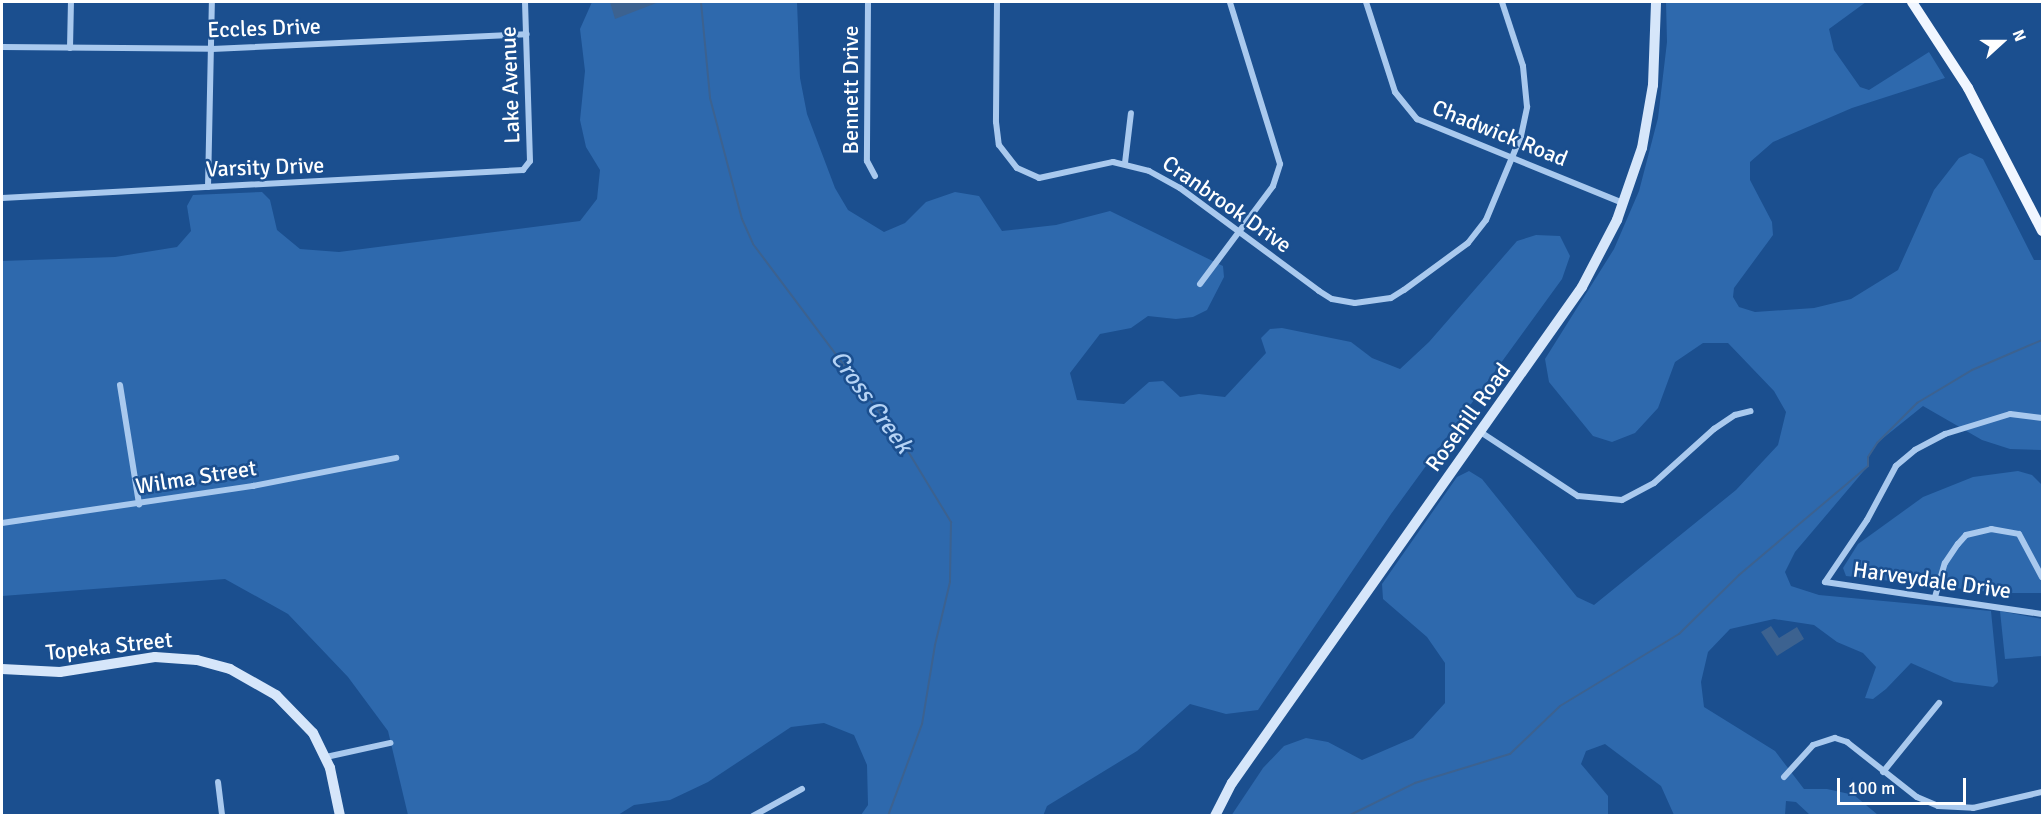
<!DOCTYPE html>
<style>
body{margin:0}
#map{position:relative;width:2044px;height:817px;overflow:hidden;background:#1b4f8f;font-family:Signika,sans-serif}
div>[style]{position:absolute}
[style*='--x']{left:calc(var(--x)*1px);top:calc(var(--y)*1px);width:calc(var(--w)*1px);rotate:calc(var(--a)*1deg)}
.green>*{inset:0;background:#2e69ad}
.water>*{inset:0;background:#3c6290}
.stream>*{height:2px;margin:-1px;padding:0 1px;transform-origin:1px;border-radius:1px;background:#3c6290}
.street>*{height:6px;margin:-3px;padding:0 3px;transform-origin:3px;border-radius:3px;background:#a9c9ee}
.secondary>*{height:10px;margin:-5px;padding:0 5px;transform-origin:5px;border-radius:5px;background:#d6e6fa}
.primary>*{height:10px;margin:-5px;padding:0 5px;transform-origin:5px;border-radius:5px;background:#f0f6ff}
span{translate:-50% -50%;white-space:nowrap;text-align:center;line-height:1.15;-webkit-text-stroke:5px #1b4f8f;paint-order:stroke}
.street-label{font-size:22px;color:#fff}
.water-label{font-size:24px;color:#b5d3f5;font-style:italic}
.frame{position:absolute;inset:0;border:3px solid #fff;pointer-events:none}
.north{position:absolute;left:1972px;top:12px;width:60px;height:60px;-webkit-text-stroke:4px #1b4f8f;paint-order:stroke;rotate:69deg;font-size:16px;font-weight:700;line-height:24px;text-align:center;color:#fff}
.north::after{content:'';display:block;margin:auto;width:21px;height:27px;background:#fff;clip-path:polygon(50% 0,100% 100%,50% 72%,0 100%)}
.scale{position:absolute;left:1837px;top:778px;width:129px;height:27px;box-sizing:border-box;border:3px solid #fff;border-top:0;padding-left:8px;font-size:18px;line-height:21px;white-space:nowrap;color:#fff;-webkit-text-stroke:4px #1b4f8f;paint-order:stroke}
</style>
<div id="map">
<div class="green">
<div style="clip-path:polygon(592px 2px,797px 2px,800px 78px,807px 114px,835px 188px,848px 210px,884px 232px,905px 223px,926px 202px,955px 192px,979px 196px,1002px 231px,1056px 225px,1110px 211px,1223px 266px,1224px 277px,1207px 310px,1193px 317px,1176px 319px,1148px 316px,1131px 328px,1100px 334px,1070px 373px,1077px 400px,1124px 404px,1149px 382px,1163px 381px,1180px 397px,1199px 394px,1225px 397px,1266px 353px,1261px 338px,1270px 329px,1282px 328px,1351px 342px,1372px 358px,1400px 369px,1429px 342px,1517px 241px,1536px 235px,1560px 236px,1570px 256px,1562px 279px,1391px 514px,1258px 710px,1226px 714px,1190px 704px,1137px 751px,1047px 806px,1043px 816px,861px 815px,868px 805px,867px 765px,854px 735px,824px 723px,791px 727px,708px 782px,670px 800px,634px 805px,618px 815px,408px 815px,388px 731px,348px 677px,288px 614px,225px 579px,2px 596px,2px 261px,115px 257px,177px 247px,191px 231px,187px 206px,193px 195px,262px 192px,270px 200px,277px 230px,300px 249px,339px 252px,580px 221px,597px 199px,600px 170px,586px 147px,580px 120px,585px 71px,580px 29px)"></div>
<div style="clip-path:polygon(1666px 2px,1866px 2px,1829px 29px,1834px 50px,1860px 87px,1869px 90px,1929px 52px,1945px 78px,1852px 108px,1773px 142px,1750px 162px,1750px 180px,1772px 222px,1773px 235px,1734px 288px,1733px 297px,1739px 307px,1755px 312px,1814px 308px,1851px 299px,1898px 270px,1934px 190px,1959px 158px,1970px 153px,1983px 159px,2034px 260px,2042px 260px,2042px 450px,2010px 449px,1982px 440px,1923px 406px,1877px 443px,1868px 456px,1868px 466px,1795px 552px,1785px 572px,1791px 586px,1819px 595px,1991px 611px,1998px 682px,1993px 687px,1954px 682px,1911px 663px,1886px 689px,1873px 699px,1865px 698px,1876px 667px,1863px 653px,1837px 642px,1814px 625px,1774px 619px,1730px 629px,1708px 652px,1701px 682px,1704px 707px,1775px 751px,1804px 789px,1827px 789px,1854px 795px,1878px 815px,1810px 815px,1796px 802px,1786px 801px,1785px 815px,1674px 815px,1661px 786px,1605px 744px,1586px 751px,1581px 764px,1608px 796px,1608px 815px,1231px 816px,1263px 768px,1284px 746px,1306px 738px,1328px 742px,1362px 760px,1413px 738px,1445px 703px,1445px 663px,1427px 637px,1383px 599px,1382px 584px,1457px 477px,1469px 471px,1482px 479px,1577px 597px,1594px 605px,1736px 490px,1778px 445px,1786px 412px,1774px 391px,1728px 343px,1703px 343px,1675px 362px,1658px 408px,1635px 433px,1612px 442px,1593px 436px,1549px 382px,1545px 359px,1614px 249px,1639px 191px,1658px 118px,1667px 42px)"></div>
<div style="clip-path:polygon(2018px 471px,2032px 475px,2042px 485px,2042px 593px,2000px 593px,1846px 576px,1843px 568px,1858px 544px,1923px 497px,1973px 477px)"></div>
<div style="clip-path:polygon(2000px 611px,2042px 619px,2042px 656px,2005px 659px)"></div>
</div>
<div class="water">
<div style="clip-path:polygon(610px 2px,659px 2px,615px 19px)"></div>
<div style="clip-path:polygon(1771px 626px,1779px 638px,1797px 627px,1804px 639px,1777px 656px,1761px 632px)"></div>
</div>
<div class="stream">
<div style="--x:701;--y:2;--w:96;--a:84.6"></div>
<div style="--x:710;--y:98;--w:125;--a:75.2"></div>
<div style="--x:742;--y:219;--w:27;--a:66"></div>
<div style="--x:753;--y:244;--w:255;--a:53.1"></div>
<div style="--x:906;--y:448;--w:87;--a:58.7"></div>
<div style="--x:951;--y:522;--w:60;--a:91"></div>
<div style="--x:950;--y:582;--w:65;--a:103.4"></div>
<div style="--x:935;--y:645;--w:80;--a:99.3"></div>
<div style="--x:922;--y:724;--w:98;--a:110.3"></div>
<div style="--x:1348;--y:816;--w:75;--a:-26.2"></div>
<div style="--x:1415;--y:783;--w:99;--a:-17"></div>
<div style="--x:1510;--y:754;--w:69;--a:-43.8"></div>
<div style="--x:1560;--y:706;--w:139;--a:-31.2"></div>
<div style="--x:1679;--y:634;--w:84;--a:-44.5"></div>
<div style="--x:1739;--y:575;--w:169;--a:-40.2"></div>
<div style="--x:1868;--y:466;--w:9;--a:-90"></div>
<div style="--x:1868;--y:457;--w:17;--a:-57"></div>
<div style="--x:1877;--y:443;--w:57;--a:-45"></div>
<div style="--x:1917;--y:403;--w:64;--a:-31"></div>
<div style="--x:1972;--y:370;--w:76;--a:-23.2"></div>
</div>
<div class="street">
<div style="--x:868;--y:2;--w:159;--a:90.4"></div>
<div style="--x:867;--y:161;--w:17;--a:62"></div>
<div style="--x:997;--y:2;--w:120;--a:90.5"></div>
<div style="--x:996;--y:122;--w:23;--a:83"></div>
<div style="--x:999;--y:145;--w:29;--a:52"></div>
<div style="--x:1017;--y:168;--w:24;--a:24"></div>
<div style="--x:1039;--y:178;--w:76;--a:-12.2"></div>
<div style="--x:1113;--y:162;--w:37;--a:14"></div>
<div style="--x:1149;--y:171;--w:35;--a:29"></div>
<div style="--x:1180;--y:188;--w:173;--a:36.5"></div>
<div style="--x:1319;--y:291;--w:15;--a:32"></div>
<div style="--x:1332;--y:299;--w:23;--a:10"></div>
<div style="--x:1355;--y:303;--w:36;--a:-8"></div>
<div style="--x:1391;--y:298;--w:15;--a:-32"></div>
<div style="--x:1404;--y:290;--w:79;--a:-36.3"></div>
<div style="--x:1468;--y:243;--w:29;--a:-52"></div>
<div style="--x:1486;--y:220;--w:91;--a:-67.4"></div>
<div style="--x:1521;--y:136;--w:30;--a:-78"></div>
<div style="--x:1527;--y:107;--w:41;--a:-95.6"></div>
<div style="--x:1523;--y:66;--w:67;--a:-108.2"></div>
<div style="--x:1366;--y:2;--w:95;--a:72.1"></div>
<div style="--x:1395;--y:92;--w:35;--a:51"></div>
<div style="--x:1417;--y:119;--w:222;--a:22.2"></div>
<div style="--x:2;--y:47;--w:210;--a:0.5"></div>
<div style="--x:212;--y:49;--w:315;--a:-2.7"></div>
<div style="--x:70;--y:48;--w:46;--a:-88.8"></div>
<div style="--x:1125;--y:163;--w:50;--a:-83.2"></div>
<div style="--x:208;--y:187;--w:185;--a:-88.8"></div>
<div style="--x:2;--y:198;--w:522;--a:-3.08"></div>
<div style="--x:523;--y:170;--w:11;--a:-52"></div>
<div style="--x:530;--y:161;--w:159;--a:-91.8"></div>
<div style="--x:1200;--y:284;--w:122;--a:-53.3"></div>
<div style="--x:1273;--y:186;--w:23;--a:-72"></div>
<div style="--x:1280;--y:164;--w:170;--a:-107.2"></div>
<div style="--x:120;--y:385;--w:121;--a:80.9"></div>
<div style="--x:2042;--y:418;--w:32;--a:-173"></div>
<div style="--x:2010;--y:414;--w:68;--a:162.9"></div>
<div style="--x:1945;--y:434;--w:34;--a:152"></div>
<div style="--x:1915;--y:450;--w:25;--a:140"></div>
<div style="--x:1896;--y:466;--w:61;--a:118.2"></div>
<div style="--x:1867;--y:520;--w:75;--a:124.1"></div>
<div style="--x:1825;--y:582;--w:219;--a:8.4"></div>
<div style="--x:1482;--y:433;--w:115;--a:33.3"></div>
<div style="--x:1578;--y:496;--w:44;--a:5.2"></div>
<div style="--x:1622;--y:500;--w:36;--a:-28"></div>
<div style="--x:1654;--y:483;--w:81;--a:-42"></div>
<div style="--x:1714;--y:429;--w:25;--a:-34"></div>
<div style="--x:1735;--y:415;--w:16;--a:-14"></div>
<div style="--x:2;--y:523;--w:254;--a:-8.4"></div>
<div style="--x:253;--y:486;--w:146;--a:-11.1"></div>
<div style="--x:1935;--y:597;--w:35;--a:-74"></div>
<div style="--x:1945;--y:563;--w:23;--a:-56"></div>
<div style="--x:1958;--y:544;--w:12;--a:-48"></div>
<div style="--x:1966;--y:535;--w:26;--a:-13"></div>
<div style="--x:1991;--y:529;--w:28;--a:10"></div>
<div style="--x:2019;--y:534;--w:49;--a:61.9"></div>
<div style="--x:326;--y:757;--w:66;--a:-12.3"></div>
<div style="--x:1883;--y:772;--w:89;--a:-50.9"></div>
<div style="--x:1784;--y:777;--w:43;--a:-47.8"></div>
<div style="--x:1813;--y:745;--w:23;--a:-18"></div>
<div style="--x:1835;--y:738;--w:13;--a:18"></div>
<div style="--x:1847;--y:742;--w:89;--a:38.2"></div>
<div style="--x:1917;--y:797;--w:23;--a:23"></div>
<div style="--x:1938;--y:806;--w:35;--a:3"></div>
<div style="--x:1973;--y:808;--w:71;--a:-13.1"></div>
<div style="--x:218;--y:782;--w:34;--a:83"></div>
<div style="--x:753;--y:816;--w:56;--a:-28.9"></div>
</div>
<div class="secondary">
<div style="--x:2;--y:669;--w:58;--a:3"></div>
<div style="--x:60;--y:672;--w:96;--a:-9"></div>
<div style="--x:155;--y:657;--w:42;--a:4.1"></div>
<div style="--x:197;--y:660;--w:34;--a:15"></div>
<div style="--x:230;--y:669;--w:53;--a:29.5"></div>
<div style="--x:276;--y:695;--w:53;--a:45.8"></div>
<div style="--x:313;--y:733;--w:39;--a:64"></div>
<div style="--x:330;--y:768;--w:49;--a:78.2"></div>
<div style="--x:1215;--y:816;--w:37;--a:-63"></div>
<div style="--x:1232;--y:783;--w:607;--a:-54.79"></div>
<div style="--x:1582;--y:287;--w:76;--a:-62.4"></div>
<div style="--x:1617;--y:220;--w:76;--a:-70.9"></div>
<div style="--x:1642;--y:148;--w:64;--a:-80.1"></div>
<div style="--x:1653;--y:85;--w:83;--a:-87.9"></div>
</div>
<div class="primary">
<div style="--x:1912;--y:2;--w:103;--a:56.9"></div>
<div style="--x:1968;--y:88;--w:161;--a:62.6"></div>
</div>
<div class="street-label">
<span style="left:264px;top:28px;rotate:-2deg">Eccles Drive</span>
<span style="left:510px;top:85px;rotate:-92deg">Lake Avenue</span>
<span style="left:851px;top:90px;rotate:-90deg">Bennett Drive</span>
<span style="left:1500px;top:133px;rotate:22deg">Chadwick Road</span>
<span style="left:265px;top:167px;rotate:-2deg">Varsity Drive</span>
<span style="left:1227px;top:204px;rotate:35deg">Cranbrook Drive</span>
<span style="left:1468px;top:417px;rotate:-54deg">Rosehill Road</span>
<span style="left:196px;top:477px;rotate:-9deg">Wilma Street</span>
<span style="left:1932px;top:580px;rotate:8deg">Harveydale Drive</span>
<span style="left:109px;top:646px;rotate:-6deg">Topeka Street</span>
</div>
<div class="water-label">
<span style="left:871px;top:402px;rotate:54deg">Cross Creek</span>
</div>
<div class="frame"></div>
<div class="north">N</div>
<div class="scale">100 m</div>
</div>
